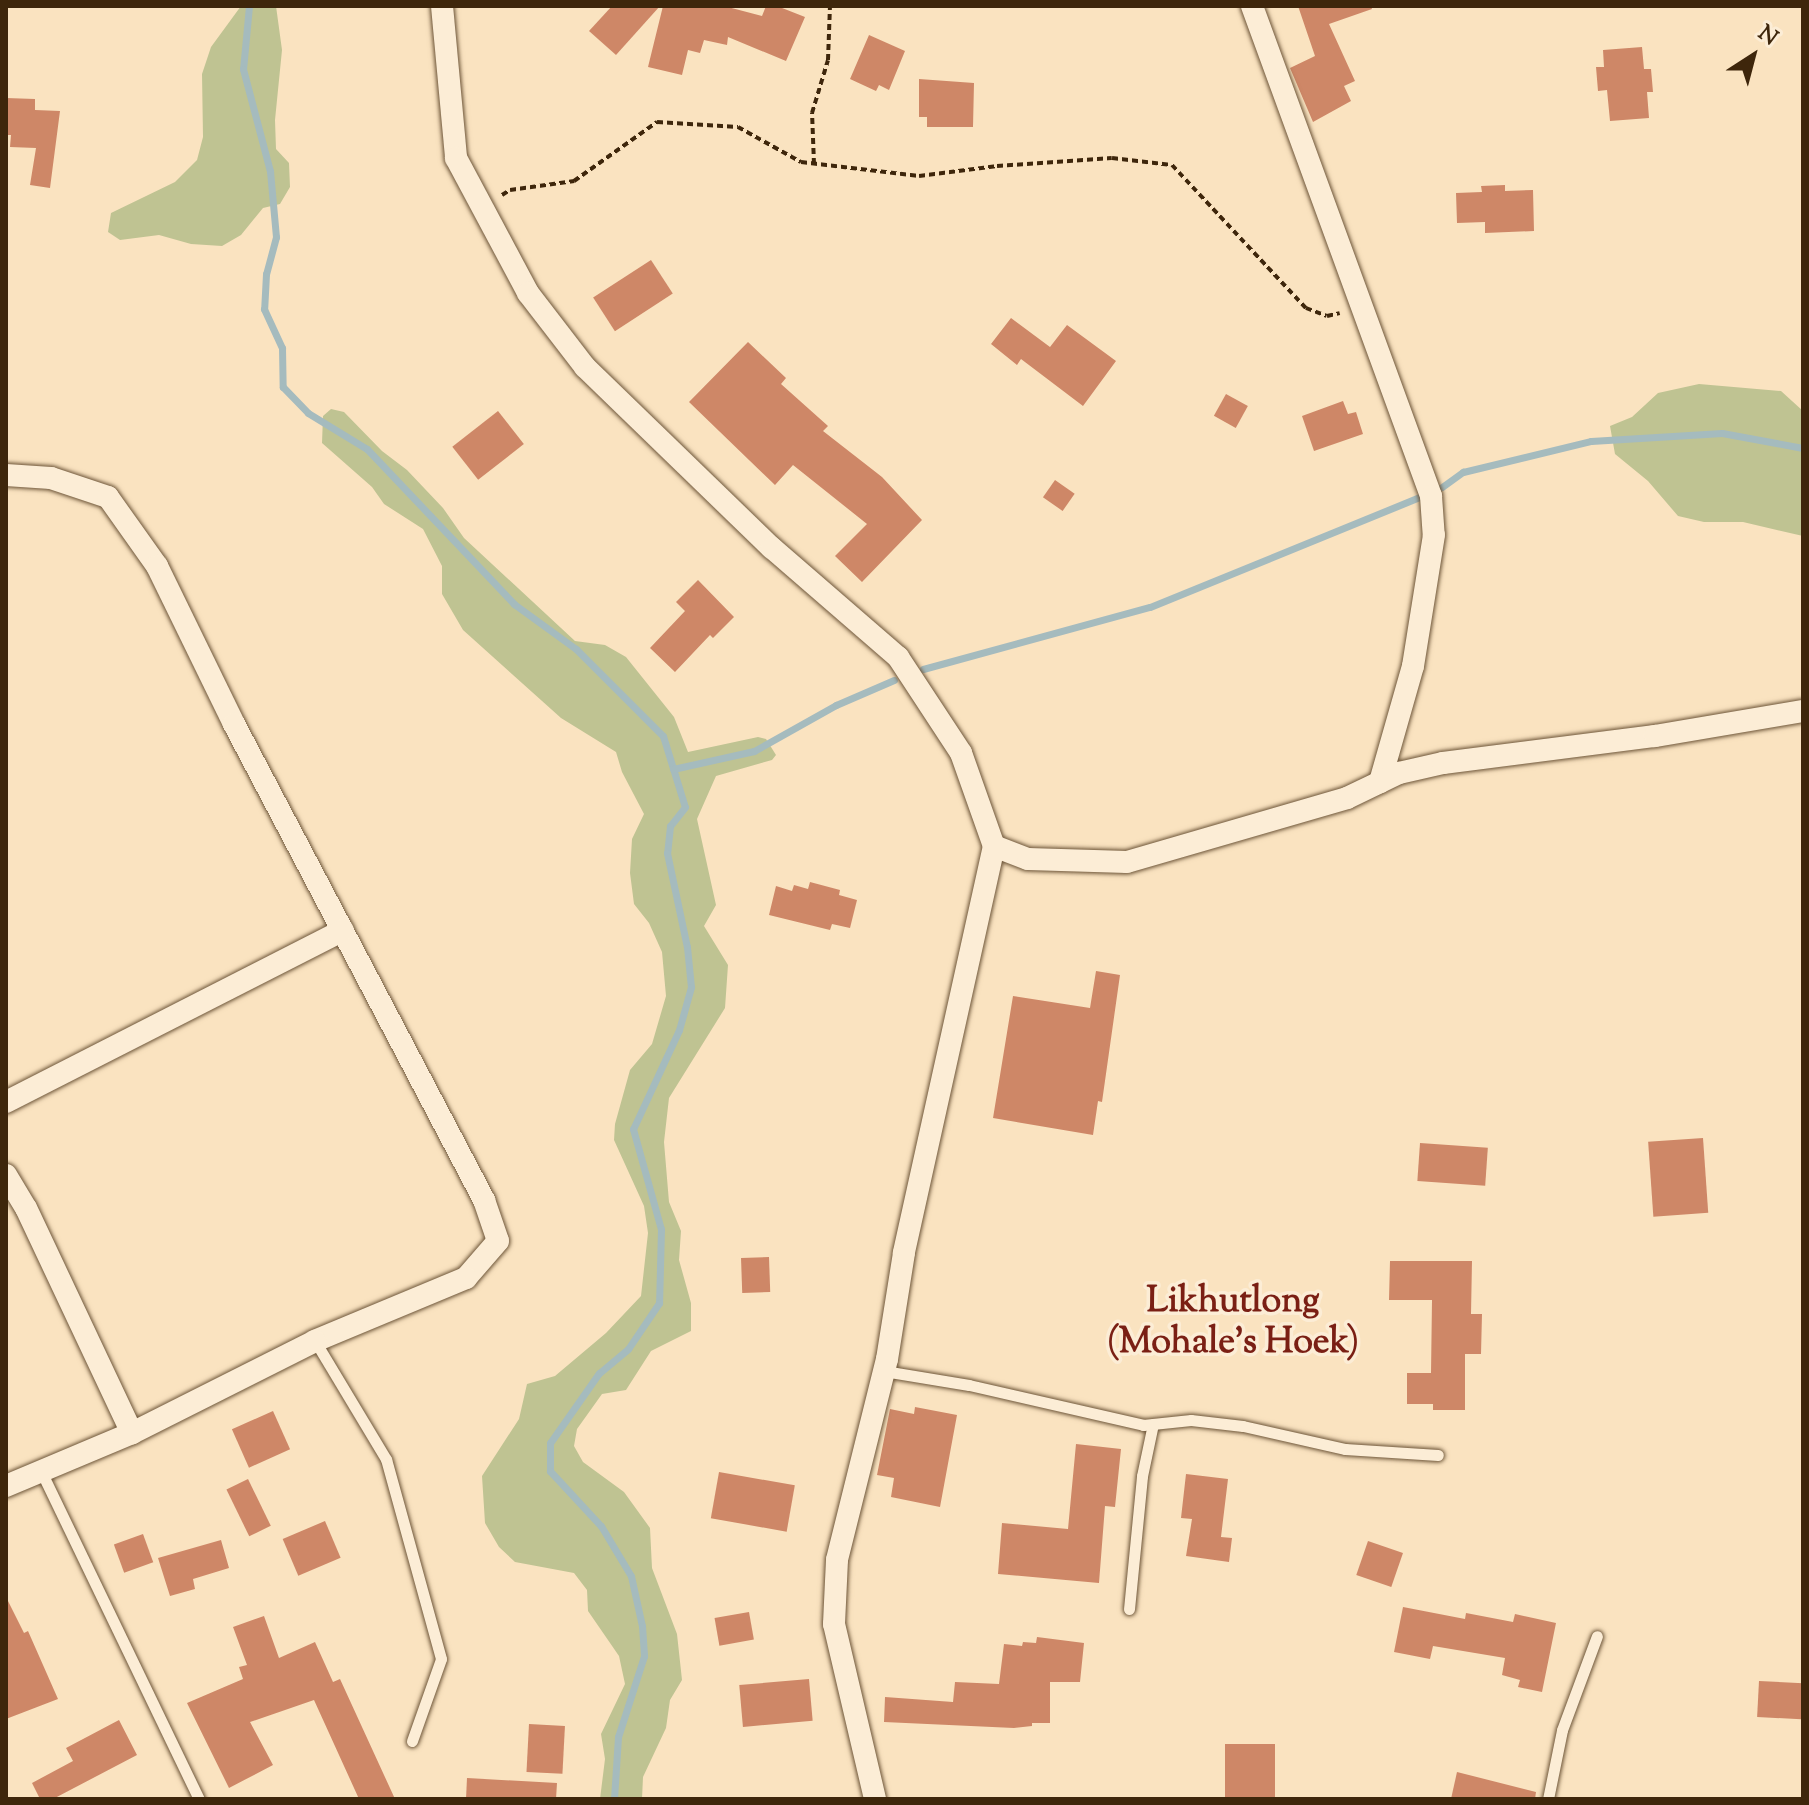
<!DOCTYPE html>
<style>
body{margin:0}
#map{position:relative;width:1809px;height:1805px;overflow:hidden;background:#fae3c0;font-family:"Sorts Mill Goudy",serif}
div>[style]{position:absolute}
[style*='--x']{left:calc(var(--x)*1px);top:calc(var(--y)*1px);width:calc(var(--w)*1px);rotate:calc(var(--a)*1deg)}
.green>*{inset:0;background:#bfc392}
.stream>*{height:7px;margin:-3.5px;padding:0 3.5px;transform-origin:3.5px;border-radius:3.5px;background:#a5bbbe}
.building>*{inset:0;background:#ce8767;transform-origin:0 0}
.path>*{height:4px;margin-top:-2px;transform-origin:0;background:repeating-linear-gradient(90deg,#3e260b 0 6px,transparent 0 10px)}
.roads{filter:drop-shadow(0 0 2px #6d5538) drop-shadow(0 0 2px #6d5538)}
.lane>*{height:11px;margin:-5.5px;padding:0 5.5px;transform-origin:5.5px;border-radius:5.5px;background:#fcedd6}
.street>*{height:22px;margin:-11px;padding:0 11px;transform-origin:11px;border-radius:11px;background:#fcedd6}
span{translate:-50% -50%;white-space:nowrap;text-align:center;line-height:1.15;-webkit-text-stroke:7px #fcedd6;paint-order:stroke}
.district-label{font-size:36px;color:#7a1f14;font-weight:700}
.frame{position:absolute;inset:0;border:8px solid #3e260b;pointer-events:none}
.north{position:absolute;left:1713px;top:16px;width:80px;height:80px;-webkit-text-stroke:6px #fcedd6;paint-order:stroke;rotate:36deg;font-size:22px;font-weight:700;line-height:32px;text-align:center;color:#3e260b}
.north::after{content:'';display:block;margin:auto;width:28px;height:36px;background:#3e260b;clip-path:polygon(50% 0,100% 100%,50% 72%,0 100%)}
</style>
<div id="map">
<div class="green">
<div style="clip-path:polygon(241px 6px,276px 6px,282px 50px,275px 120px,276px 149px,289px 163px,290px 187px,280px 204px,263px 208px,241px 235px,222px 246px,191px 244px,159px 235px,120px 240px,108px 232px,111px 213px,175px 182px,197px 160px,203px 137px,202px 74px,211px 47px)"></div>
<div style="clip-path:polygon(1699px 384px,1781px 391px,1803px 411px,1803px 536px,1743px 522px,1704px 522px,1678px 516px,1648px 481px,1615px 454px,1610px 426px,1632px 417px,1658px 393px)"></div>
<div style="clip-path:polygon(331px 409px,344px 412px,382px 451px,407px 470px,443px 508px,464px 538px,575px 641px,605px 645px,626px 657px,674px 717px,688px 752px,758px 737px,766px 739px,776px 755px,772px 760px,716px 776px,697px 819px,716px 905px,704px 926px,728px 965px,725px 1008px,669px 1098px,664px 1142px,669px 1202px,681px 1231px,679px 1260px,691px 1303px,691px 1331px,651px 1351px,626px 1390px,602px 1394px,577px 1429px,574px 1446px,583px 1462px,624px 1492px,650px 1528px,652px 1568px,677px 1634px,682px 1680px,670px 1700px,666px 1728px,643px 1777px,642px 1799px,600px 1799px,605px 1759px,601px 1734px,625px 1684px,619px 1656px,588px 1611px,587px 1590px,574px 1573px,515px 1562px,499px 1547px,485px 1523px,482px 1476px,519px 1419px,527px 1384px,555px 1376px,606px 1333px,641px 1296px,648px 1233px,644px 1206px,614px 1140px,615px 1124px,630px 1070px,652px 1044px,666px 996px,662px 952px,649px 923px,634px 904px,630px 873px,632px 839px,644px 814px,622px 772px,616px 752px,561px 718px,463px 630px,442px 594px,442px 566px,423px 529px,384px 504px,372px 487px,322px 443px,323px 416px)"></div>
</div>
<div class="stream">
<div style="--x:249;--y:6;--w:63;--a:95.4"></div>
<div style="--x:243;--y:69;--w:106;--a:75.2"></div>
<div style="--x:270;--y:171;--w:66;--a:84.8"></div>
<div style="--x:276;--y:237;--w:38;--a:105"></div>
<div style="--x:266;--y:274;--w:35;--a:93"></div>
<div style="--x:264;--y:309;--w:43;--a:65.2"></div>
<div style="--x:282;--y:348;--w:39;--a:89"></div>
<div style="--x:283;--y:387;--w:36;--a:46"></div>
<div style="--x:308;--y:413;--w:69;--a:31.4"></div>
<div style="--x:367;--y:449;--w:214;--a:46.5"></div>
<div style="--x:514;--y:604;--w:77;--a:36"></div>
<div style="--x:576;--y:649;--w:123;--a:45"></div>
<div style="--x:663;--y:736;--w:74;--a:72.8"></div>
<div style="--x:685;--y:807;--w:24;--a:128"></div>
<div style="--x:670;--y:826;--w:27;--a:96"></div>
<div style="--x:667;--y:853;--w:96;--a:78"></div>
<div style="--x:687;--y:947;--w:40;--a:84.3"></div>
<div style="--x:691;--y:987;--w:45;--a:105.6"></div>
<div style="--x:679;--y:1030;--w:109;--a:114.9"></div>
<div style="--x:633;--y:1129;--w:104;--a:74.4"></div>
<div style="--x:661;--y:1229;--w:74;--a:91.5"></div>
<div style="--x:659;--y:1303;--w:55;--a:124"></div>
<div style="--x:628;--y:1349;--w:38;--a:140"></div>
<div style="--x:599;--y:1373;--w:85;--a:125"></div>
<div style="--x:550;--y:1443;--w:28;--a:90"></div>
<div style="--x:550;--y:1471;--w:75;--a:47.2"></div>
<div style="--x:601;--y:1526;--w:58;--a:59"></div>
<div style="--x:631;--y:1576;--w:51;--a:77.6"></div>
<div style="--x:642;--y:1626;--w:30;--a:86"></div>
<div style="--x:644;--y:1656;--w:85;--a:107.8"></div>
<div style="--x:618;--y:1737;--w:62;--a:93.7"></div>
<div style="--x:1442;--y:487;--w:26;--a:-36"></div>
<div style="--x:1463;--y:472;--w:132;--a:-13.6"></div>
<div style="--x:1591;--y:441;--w:131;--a:-3.5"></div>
<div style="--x:1722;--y:433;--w:82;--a:10.5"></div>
<div style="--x:923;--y:669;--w:235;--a:-15.3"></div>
<div style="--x:1150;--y:607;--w:291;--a:-22.2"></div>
<div style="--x:673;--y:769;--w:83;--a:-12.5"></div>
<div style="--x:754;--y:751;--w:94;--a:-29.3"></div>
<div style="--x:836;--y:705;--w:63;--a:-23.3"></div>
</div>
<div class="building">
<div style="clip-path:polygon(612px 6px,660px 6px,616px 55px,589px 31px)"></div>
<div style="clip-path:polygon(663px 6px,724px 6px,762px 16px,766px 6px,777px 6px,805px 17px,786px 61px,728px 37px,727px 45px,704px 40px,700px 53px,688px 50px,682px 75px,648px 67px)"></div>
<div style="clip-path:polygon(1298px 6px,1371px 6px,1372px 9px,1329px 24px,1355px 81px,1344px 86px,1351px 101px,1313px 122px,1290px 68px,1315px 56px)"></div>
<div style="clip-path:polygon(869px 35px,905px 51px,889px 90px,879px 85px,876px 91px,850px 79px)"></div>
<div style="clip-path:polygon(1642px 47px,1644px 69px,1651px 69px,1653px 92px,1647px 92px,1649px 118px,1610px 121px,1607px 90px,1598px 91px,1596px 67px,1604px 67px,1603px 50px)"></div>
<div style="clip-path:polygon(919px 79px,974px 83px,973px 127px,927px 127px,927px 117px,919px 117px)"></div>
<div style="clip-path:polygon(6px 98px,35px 99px,35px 110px,60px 111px,50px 188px,30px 185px,36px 148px,10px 147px,11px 135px,6px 135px)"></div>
<div style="clip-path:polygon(1505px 185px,1505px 191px,1533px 190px,1534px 231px,1485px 233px,1485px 222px,1457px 223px,1456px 193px,1482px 192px,1481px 186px)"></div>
<div style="left:651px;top:260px;width:40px;height:69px;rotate:57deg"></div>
<div style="clip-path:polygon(1011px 318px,1050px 347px,1067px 325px,1116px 361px,1083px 406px,1021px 359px,1017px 365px,991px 344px)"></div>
<div style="clip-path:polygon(748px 342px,786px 378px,781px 384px,828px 426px,823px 431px,882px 477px,922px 520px,862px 582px,835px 556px,867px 524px,793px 465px,775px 485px,689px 402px)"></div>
<div style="left:1226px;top:394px;width:25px;height:25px;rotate:29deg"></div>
<div style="clip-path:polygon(1343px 401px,1348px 414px,1356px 412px,1363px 434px,1314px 451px,1302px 416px)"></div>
<div style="left:498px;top:411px;width:42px;height:58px;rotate:52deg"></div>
<div style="left:1055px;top:480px;width:24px;height:21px;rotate:35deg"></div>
<div style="clip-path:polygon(698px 580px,734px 617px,713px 638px,710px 635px,675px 672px,650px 648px,685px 611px,676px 602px)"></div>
<div style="clip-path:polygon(810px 882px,840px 890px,839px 895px,857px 900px,850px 928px,832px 924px,830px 930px,769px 915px,776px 886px,792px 891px,794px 885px,808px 889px)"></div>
<div style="clip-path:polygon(1096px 971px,1120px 975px,1102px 1102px,1098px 1101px,1093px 1135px,993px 1118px,1013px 996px,1090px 1008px)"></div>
<div style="left:1703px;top:1138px;width:75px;height:55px;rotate:86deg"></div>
<div style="left:1420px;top:1143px;width:68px;height:38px;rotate:4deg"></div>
<div style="left:769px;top:1257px;width:35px;height:28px;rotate:88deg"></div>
<div style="clip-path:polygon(1390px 1261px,1472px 1261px,1471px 1314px,1482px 1314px,1481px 1354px,1465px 1354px,1465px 1410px,1433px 1410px,1433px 1404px,1407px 1404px,1407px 1373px,1431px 1373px,1432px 1300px,1389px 1300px)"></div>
<div style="clip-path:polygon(915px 1407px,957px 1415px,940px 1507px,891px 1497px,894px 1478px,877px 1475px,890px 1409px,914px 1414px)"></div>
<div style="left:273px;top:1411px;width:42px;height:45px;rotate:66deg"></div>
<div style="clip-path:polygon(1076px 1444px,1121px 1449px,1115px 1507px,1105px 1506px,1099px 1583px,998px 1574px,1002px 1523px,1068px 1529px)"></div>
<div style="left:719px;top:1472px;width:77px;height:47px;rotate:10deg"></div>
<div style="clip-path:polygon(1186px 1474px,1228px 1479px,1221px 1537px,1232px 1538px,1229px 1562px,1186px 1556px,1192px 1519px,1181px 1518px)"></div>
<div style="left:248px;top:1479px;width:52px;height:24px;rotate:64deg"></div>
<div style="left:325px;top:1521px;width:40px;height:46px;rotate:67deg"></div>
<div style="left:143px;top:1534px;width:30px;height:31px;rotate:70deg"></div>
<div style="clip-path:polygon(221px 1540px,229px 1568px,193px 1579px,195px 1589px,170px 1596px,158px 1558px)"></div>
<div style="left:1368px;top:1541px;width:37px;height:36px;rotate:19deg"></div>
<div style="clip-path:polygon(6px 1597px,24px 1633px,28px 1631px,58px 1699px,6px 1719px)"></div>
<div style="clip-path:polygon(1403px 1607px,1465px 1619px,1466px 1613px,1513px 1622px,1515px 1614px,1556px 1623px,1542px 1692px,1518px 1687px,1520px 1680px,1502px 1675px,1505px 1658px,1433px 1646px,1430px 1659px,1394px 1652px)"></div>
<div style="left:749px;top:1612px;width:28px;height:35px;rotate:80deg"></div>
<div style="clip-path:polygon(264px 1616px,279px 1658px,315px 1642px,333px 1682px,340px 1679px,395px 1799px,359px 1799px,314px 1700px,250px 1722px,273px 1765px,229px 1788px,187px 1703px,243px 1679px,239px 1667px,247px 1665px,233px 1627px)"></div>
<div style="clip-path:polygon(1037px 1637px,1084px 1643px,1080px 1682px,1050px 1682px,1050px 1723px,1032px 1723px,1032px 1726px,1014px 1728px,884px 1722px,885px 1697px,953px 1702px,955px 1682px,999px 1684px,1004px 1644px,1022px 1646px,1023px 1642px,1036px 1643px)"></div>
<div style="left:809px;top:1679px;width:42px;height:70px;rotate:85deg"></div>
<div style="left:1759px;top:1681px;width:44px;height:36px;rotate:3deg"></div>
<div style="clip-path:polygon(119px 1720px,137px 1755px,53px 1799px,40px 1799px,32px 1783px,73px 1761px,66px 1748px)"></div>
<div style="left:529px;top:1724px;width:36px;height:48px;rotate:3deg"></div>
<div style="left:1225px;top:1744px;width:50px;height:55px"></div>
<div style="clip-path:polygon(1457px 1772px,1536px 1792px,1535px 1799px,1451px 1799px)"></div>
<div style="clip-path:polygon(467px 1778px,557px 1783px,556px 1799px,466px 1799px)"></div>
</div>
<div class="path">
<div style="--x:814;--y:164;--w:51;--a:-92.2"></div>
<div style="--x:812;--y:113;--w:55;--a:-73.2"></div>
<div style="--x:828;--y:60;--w:54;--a:-87.9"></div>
<div style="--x:502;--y:195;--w:9;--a:-32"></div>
<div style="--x:510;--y:190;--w:65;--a:-8"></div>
<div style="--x:574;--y:181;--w:102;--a:-35.4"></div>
<div style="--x:657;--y:122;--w:81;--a:3.5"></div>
<div style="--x:738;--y:127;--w:72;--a:29.1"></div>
<div style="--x:801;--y:162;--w:119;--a:6.8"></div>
<div style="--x:919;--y:176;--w:79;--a:-7.3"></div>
<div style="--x:997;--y:166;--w:115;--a:-4"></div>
<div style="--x:1112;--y:158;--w:60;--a:6.7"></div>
<div style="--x:1172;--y:165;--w:196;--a:46.9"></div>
<div style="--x:1306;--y:308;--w:22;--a:21"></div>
<div style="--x:1327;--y:316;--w:13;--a:-13"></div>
</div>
<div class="roads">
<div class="lane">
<div style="--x:315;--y:1341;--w:138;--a:59"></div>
<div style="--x:386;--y:1459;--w:207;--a:74.6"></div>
<div style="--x:441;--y:1659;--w:87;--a:109.5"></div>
<div style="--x:884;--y:1371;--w:86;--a:9.4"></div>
<div style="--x:969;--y:1385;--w:179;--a:12.9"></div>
<div style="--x:1143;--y:1425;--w:48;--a:-5.9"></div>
<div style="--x:1191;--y:1420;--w:52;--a:6.6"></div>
<div style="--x:1243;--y:1426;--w:105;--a:12.7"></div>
<div style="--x:1345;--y:1449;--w:93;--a:3.7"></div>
<div style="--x:41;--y:1471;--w:364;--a:64.3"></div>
<div style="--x:1129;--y:1609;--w:134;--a:-84.4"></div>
<div style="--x:1142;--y:1476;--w:53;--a:-78.1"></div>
<div style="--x:1548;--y:1799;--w:70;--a:-78.5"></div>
<div style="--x:1562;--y:1730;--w:100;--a:-69.6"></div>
</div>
<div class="street">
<div style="--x:442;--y:6;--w:153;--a:84.7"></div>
<div style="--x:456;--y:158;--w:153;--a:61.9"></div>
<div style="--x:528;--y:293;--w:93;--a:52.4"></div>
<div style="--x:585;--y:367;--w:260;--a:44.1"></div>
<div style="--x:772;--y:548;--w:167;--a:40.9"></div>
<div style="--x:898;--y:657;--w:115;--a:56.7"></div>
<div style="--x:961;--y:753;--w:99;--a:70.5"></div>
<div style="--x:994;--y:846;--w:417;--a:102.5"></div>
<div style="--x:904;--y:1253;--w:107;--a:99.1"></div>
<div style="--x:887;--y:1359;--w:207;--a:104"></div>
<div style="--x:837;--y:1560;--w:64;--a:92.7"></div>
<div style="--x:834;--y:1624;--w:180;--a:76.8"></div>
<div style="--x:1252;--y:6;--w:522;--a:69.93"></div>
<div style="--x:1431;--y:496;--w:39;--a:86"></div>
<div style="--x:1434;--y:535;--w:133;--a:99.1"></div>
<div style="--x:1413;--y:666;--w:121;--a:105.9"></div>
<div style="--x:6;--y:475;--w:45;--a:3.8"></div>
<div style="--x:51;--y:478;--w:60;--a:18.4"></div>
<div style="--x:108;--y:497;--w:85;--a:54.6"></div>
<div style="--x:157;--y:566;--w:176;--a:64"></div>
<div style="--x:234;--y:724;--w:538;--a:62.29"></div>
<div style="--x:484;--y:1200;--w:43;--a:71.1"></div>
<div style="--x:498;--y:1241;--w:49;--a:130.9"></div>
<div style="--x:466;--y:1278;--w:164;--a:157.4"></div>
<div style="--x:315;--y:1341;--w:205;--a:153.3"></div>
<div style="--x:132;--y:1433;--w:137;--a:157.2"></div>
<div style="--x:994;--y:846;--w:36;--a:21"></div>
<div style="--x:1028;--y:859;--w:99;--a:1.7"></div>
<div style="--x:1127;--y:862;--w:229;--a:-16.2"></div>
<div style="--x:1347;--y:798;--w:58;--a:-25.7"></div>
<div style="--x:1399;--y:773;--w:45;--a:-12.8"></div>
<div style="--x:1443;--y:763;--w:214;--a:-7.3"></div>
<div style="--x:1655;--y:736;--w:150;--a:-9.6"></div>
<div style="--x:6;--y:1102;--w:378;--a:-27"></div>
<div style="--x:6;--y:1175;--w:39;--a:59"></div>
<div style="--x:26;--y:1208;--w:249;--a:64.8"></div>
</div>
</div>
<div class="district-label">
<span style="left:1233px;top:1323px">Likhutlong<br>(Mohale's Hoek)</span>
</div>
<div class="frame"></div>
<div class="north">N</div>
</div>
